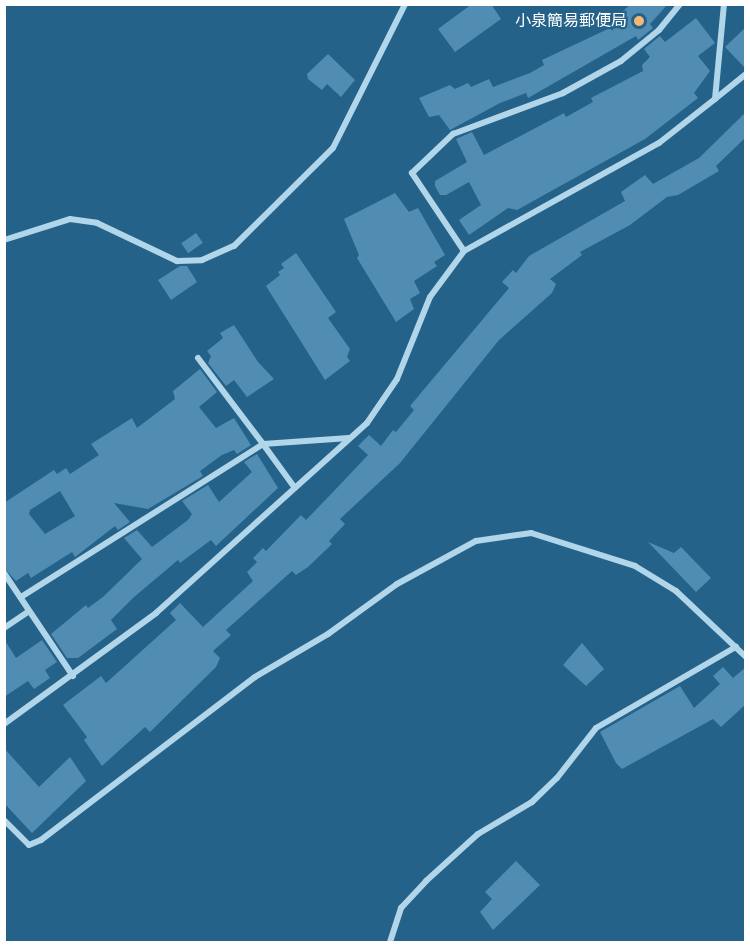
<!DOCTYPE html>
<meta charset="utf-8">
<style>
body{margin:0}
#map{position:relative;width:750px;height:947px;overflow:hidden;background:#256289;font-family:Cabin,"Noto Sans JP",sans-serif}
div>[style]{position:absolute}
[style*='--x']{left:calc(var(--x)*1px);top:calc(var(--y)*1px);width:calc(var(--w)*1px);rotate:calc(var(--a)*1deg)}
.building>*{inset:0;background:#518db2;transform-origin:0 0}
.minor>*{height:6px;margin:-3px;padding:0 3px;transform-origin:3px;border-radius:3px;background:#b1d5e9}
.dots>*{width:16px;height:16px;translate:-50% -50%;box-sizing:border-box;border:3px solid #256289;border-radius:50%}
span{translate:-50% -50%;white-space:nowrap;text-align:center;line-height:1.15;-webkit-text-stroke:4.5px #256289;paint-order:stroke}
.poi-label{font-size:16px;color:#fff}
.right{translate:-100% -50%;text-align:right}
.frame{position:absolute;inset:0;border:6px solid #fff;pointer-events:none}
</style>
<div id="map">
<div class="building">
<div style="clip-path:polygon(472px 4px,491px 4px,501px 19px,455px 52px,438px 29px)"></div>
<div style="clip-path:polygon(631px 4px,668px 4px,650px 24px,653px 28px,638px 40px,636px 36px,528px 98px,526px 93px,500px 103px,450px 130px,439px 115px,429px 117px,419px 98px,450px 85px,455px 89px,468px 83px,471px 87px,489px 79px,493px 87px,530px 73px,544px 65px,542px 60px,610px 28px,608px 24px)"></div>
<div style="clip-path:polygon(696px 18px,715px 43px,698px 56px,710px 71px,694px 93px,698px 98px,645px 139px,517px 210px,508px 208px,469px 235px,459px 220px,481px 205px,469px 182px,446px 195px,440px 195px,435px 186px,435px 181px,467px 162px,456px 139px,472px 132px,484px 155px,564px 113px,566px 117px,593px 102px,591px 98px,643px 71px,642px 65px,650px 57px,644px 49px,660px 36px,665px 42px)"></div>
<div style="clip-path:polygon(746px 27px,746px 69px,725px 47px)"></div>
<div style="clip-path:polygon(328px 54px,355px 80px,341px 97px,327px 84px,322px 90px,308px 79px,307px 74px)"></div>
<div style="clip-path:polygon(746px 112px,746px 137px,716px 166px,719px 171px,678px 195px,667px 197px,630px 225px,580px 252px,582px 255px,550px 279px,556px 284px,552px 293px,499px 340px,400px 463px,340px 519px,345px 524px,329px 541px,332px 544px,308px 567px,296px 575px,292px 571px,226px 630px,231px 635px,213px 651px,220px 658px,216px 667px,150px 732px,145px 727px,102px 766px,84px 740px,87px 737px,63px 705px,101px 676px,106px 683px,176px 620px,170px 613px,180px 603px,203px 627px,253px 581px,247px 572px,257px 562px,253px 558px,263px 548px,266px 551px,301px 515px,306px 520px,334px 491px,368px 455px,358px 446px,369px 435px,381px 446px,393px 430px,396px 432px,414px 410px,410px 406px,509px 288px,502px 282px,513px 270px,516px 273px,529px 256px,625px 201px,621px 192px,645px 175px,653px 184px,699px 158px)"></div>
<div style="clip-path:polygon(395px 193px,409px 212px,418px 208px,445px 255px,434px 262px,437px 266px,414px 281px,420px 293px,410px 299px,414px 309px,396px 322px,357px 258px,359px 255px,344px 219px)"></div>
<div style="left:196px;top:233px;width:12px;height:18px;rotate:55deg"></div>
<div style="clip-path:polygon(296px 253px,336px 312px,328px 318px,350px 349px,347px 357px,350px 361px,325px 380px,266px 286px,280px 275px,278px 272px,284px 268px,281px 264px)"></div>
<div style="clip-path:polygon(180px 266px,187px 266px,197px 282px,171px 300px,158px 280px)"></div>
<div style="clip-path:polygon(234px 325px,258px 362px,274px 379px,247px 397px,234px 380px,226px 386px,208px 363px,211px 356px,207px 351px,223px 338px,220px 333px)"></div>
<div style="clip-path:polygon(evenodd,200px 369px,217px 392px,199px 407px,216px 428px,234px 418px,251px 445px,237px 454px,234px 450px,222px 455px,200px 471px,203px 476px,148px 509px,114px 503px,130px 522px,118px 530px,115px 526px,75px 557px,72px 552px,31px 578px,28px 573px,16px 581px,4px 568px,4px 503px,54px 470px,57px 474px,66px 468px,70px 474px,99px 455px,91px 444px,132px 418px,137px 428px,175px 399px,173px 391px,200px 369px,60px 491px,75px 516px,45px 534px,29px 514px,30px 510px,60px 491px)"></div>
<div style="clip-path:polygon(257px 454px,278px 488px,216px 546px,211px 540px,180px 563px,178px 560px,134px 597px,111px 620px,117px 629px,78px 658px,67px 658px,51px 634px,86px 605px,88px 608px,103px 597px,142px 559px,124px 538px,137px 530px,152px 547px,188px 520px,192px 514px,182px 501px,208px 485px,219px 502px,252px 472px,244px 462px)"></div>
<div style="clip-path:polygon(648px 542px,674px 553px,681px 547px,711px 578px,696px 592px)"></div>
<div style="clip-path:polygon(4px 639px,16px 658px,42px 640px,57px 662px,45px 670px,50px 678px,34px 689px,28px 681px,4px 697px)"></div>
<div style="clip-path:polygon(582px 643px,604px 669px,586px 686px,563px 665px)"></div>
<div style="clip-path:polygon(723px 667px,733px 678px,746px 667px,746px 704px,721px 727px,713px 719px,622px 769px,616px 763px,600px 732px,680px 686px,694px 708px,720px 684px,713px 676px)"></div>
<div style="clip-path:polygon(4px 748px,39px 787px,70px 757px,86px 781px,32px 833px,4px 803px)"></div>
<div style="clip-path:polygon(516px 861px,540px 885px,493px 930px,480px 912px,492px 899px,485px 892px)"></div>
</div>
<div class="minor">
<div style="--x:715;--y:99;--w:40;--a:-39"></div>
<div style="--x:4;--y:240;--w:69;--a:-17.7"></div>
<div style="--x:70;--y:219;--w:27;--a:8"></div>
<div style="--x:97;--y:223;--w:89;--a:25.4"></div>
<div style="--x:177;--y:261;--w:25;--a:-2"></div>
<div style="--x:202;--y:260;--w:35;--a:-24"></div>
<div style="--x:234;--y:246;--w:139;--a:-44.7"></div>
<div style="--x:333;--y:148;--w:161;--a:-63.4"></div>
<div style="--x:464;--y:251;--w:94;--a:-123.7"></div>
<div style="--x:412;--y:173;--w:57;--a:-43.6"></div>
<div style="--x:453;--y:134;--w:117;--a:-20.4"></div>
<div style="--x:563;--y:93;--w:66;--a:-28.9"></div>
<div style="--x:621;--y:61;--w:49;--a:-39.2"></div>
<div style="--x:659;--y:30;--w:33;--a:-51"></div>
<div style="--x:198;--y:358;--w:108;--a:52.9"></div>
<div style="--x:263;--y:444;--w:86;--a:-4"></div>
<div style="--x:4;--y:573;--w:124;--a:56.2"></div>
<div style="--x:21;--y:597;--w:286;--a:-32.3"></div>
<div style="--x:263;--y:444;--w:54;--a:54"></div>
<div style="--x:4;--y:628;--w:30;--a:-34"></div>
<div style="--x:4;--y:724;--w:188;--a:-36.1"></div>
<div style="--x:156;--y:613;--w:284;--a:-42"></div>
<div style="--x:367;--y:423;--w:53;--a:-55.7"></div>
<div style="--x:397;--y:379;--w:88;--a:-68.1"></div>
<div style="--x:430;--y:297;--w:57;--a:-53.5"></div>
<div style="--x:464;--y:251;--w:223;--a:-29"></div>
<div style="--x:659;--y:143;--w:71;--a:-38.2"></div>
<div style="--x:715;--y:99;--w:95;--a:-84.6"></div>
<div style="--x:4;--y:820;--w:35;--a:45"></div>
<div style="--x:29;--y:845;--w:13;--a:-23"></div>
<div style="--x:41;--y:840;--w:269;--a:-37.3"></div>
<div style="--x:255;--y:677;--w:85;--a:-30.5"></div>
<div style="--x:328;--y:634;--w:85;--a:-35.9"></div>
<div style="--x:397;--y:584;--w:90;--a:-28.6"></div>
<div style="--x:476;--y:541;--w:56;--a:-8.3"></div>
<div style="--x:531;--y:533;--w:109;--a:17.6"></div>
<div style="--x:635;--y:566;--w:48;--a:31.4"></div>
<div style="--x:676;--y:591;--w:96;--a:43.3"></div>
<div style="--x:390;--y:942;--w:36;--a:-72"></div>
<div style="--x:401;--y:908;--w:37;--a:-47"></div>
<div style="--x:426;--y:881;--w:70;--a:-42.1"></div>
<div style="--x:478;--y:834;--w:63;--a:-30.7"></div>
<div style="--x:532;--y:802;--w:35;--a:-44"></div>
<div style="--x:557;--y:778;--w:63;--a:-52"></div>
<div style="--x:596;--y:728;--w:162;--a:-30.1"></div>
</div>
<div class="dots">
<div style="left:639px;top:21px;background:#f4b875"></div>
</div>
<div class="poi-label">
<span class="right" style="left:627px;top:21px">小泉簡易郵便局</span>
</div>
<div class="frame"></div>
</div>
